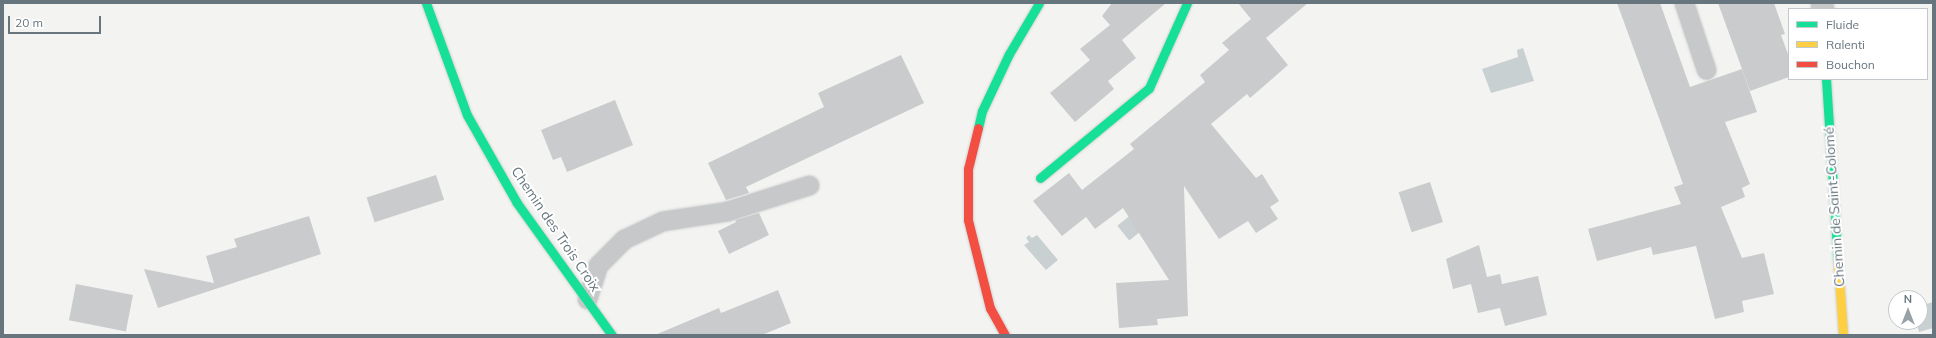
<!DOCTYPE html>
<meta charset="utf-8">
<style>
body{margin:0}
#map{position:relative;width:1936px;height:338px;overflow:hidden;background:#f3f3f2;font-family:Mulish,sans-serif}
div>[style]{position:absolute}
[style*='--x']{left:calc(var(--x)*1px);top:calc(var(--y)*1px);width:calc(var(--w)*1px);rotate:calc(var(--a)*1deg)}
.water>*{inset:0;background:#c9d0d2;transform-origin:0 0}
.building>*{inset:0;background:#cacbcc;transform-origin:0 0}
.roads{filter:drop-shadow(0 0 1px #d0d0d0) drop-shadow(0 0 1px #d0d0d0)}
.lane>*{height:19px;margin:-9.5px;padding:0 9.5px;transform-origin:9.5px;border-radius:9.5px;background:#c7c8c9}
.street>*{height:22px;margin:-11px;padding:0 11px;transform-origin:11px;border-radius:11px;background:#c7c8c9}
.fast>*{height:9px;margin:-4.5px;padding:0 4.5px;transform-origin:4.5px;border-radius:4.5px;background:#16e098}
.slow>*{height:9px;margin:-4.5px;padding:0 4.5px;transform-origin:4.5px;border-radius:4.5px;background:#ffcf43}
.jam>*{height:9px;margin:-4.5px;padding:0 4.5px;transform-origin:4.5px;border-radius:4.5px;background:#f24e42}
span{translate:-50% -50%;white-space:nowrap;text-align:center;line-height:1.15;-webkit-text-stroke:4px #fff;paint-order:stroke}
.street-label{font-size:14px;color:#66757e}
.frame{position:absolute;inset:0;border:4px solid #66757e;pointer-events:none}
.legend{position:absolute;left:1788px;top:8px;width:140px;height:72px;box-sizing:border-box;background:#fff;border:1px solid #c2c8cb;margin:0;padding:5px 7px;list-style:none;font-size:12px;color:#66757e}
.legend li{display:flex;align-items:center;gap:8px;height:20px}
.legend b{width:20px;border:1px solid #c2c8cb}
.north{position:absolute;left:1888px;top:290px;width:40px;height:40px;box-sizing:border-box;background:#fff;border:1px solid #c2c8cb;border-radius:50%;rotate:0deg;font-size:11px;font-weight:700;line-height:16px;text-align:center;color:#66757e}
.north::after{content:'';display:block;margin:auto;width:14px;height:18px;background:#97a1a7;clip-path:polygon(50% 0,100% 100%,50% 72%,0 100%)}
.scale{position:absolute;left:8px;top:16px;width:93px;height:18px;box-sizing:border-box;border:2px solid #66757e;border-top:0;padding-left:5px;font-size:12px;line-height:14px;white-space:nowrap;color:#66757e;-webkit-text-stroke:3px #fff;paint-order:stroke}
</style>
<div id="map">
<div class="water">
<div style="clip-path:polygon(1523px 48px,1534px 81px,1491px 93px,1482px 69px,1518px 57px,1517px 50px)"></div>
<div style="left:1143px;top:205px;width:19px;height:33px;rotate:51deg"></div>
<div style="clip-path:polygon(1029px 235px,1032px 238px,1037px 235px,1058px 260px,1046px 270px,1024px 245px,1029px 242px,1026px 238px)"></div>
<div style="clip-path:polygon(1933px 302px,1933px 328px,1919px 332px,1917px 325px,1908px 327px,1906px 322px,1920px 322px,1920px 306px)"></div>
</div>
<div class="building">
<div style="clip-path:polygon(1112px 3px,1166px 3px,1122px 40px,1136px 58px,1108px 81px,1114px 89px,1075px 122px,1050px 93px,1090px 60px,1080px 49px,1110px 25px,1102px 16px)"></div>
<div style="clip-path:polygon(1238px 3px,1308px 3px,1266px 38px,1288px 65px,1250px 98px,1247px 94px,1211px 124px,1256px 178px,1262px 174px,1279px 201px,1270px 207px,1278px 219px,1256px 233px,1248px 221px,1219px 239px,1184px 186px,1188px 316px,1157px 319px,1158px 325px,1119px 328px,1116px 283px,1169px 280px,1123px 208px,1095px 229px,1086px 217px,1062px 236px,1033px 201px,1069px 173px,1082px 190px,1134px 149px,1130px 144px,1205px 82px,1200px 75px,1229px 50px,1222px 43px,1251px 19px)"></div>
<div style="clip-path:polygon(1617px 3px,1660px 3px,1690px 87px,1742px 69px,1757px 112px,1725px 122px,1750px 184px,1742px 188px,1745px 197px,1721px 207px,1742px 258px,1764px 253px,1774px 294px,1742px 301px,1744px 312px,1715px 319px,1696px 246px,1653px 255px,1651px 247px,1597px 261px,1588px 229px,1681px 204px,1674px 187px,1683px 184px)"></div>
<div style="clip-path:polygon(1718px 3px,1774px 3px,1785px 34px,1781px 35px,1789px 57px,1789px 77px,1750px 91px)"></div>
<div style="clip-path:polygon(901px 55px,924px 103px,746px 187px,749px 193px,726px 200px,708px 163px,824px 107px,818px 93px)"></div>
<div style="clip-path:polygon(615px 100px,633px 145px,567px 172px,561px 157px,553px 160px,541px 130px)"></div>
<div style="left:436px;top:175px;width:26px;height:73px;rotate:72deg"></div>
<div style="left:1430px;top:182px;width:42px;height:33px;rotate:72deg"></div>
<div style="clip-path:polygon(759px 213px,769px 235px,729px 254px,718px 231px,736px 222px,735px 220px)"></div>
<div style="clip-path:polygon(309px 216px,321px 254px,158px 308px,144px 269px,214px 283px,206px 256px,237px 247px,234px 239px)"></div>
<div style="clip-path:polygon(1479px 245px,1487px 277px,1500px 274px,1502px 284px,1538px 276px,1547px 315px,1505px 326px,1500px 308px,1478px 313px,1471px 284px,1453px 289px,1446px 259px)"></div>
<div style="left:76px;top:284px;width:58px;height:37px;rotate:11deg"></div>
<div style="clip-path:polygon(778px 290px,791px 323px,762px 335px,655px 335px,719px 308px,721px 313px)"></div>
</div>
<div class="roads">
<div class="lane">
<div style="--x:1684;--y:3;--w:70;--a:71.6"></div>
<div style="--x:587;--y:299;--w:36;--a:-72"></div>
<div style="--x:598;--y:265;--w:37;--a:-45"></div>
<div style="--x:624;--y:239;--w:42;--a:-25.3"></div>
<div style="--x:662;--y:221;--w:66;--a:-8.7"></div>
<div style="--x:727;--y:211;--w:86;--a:-17.6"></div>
</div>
<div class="street">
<div style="--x:1822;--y:3;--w:6;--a:81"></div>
</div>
<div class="fast">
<div style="--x:426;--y:3;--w:119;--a:69.9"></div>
<div style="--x:467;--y:115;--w:101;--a:60.4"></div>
<div style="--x:517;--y:203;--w:163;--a:54.3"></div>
<div style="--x:1826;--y:79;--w:184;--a:86.3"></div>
<div style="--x:978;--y:128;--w:17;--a:-77"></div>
<div style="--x:982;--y:111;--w:63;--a:-64.7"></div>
<div style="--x:1009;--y:54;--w:59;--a:-59.5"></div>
<div style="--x:1040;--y:178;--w:141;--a:-39.5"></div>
<div style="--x:1149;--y:88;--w:93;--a:-65.9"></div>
</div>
<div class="slow">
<div style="--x:1838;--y:263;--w:72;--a:86"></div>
</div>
<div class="jam">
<div style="--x:978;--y:128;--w:42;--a:103.7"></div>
<div style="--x:968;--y:169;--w:51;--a:90"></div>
<div style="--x:968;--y:220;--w:91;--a:76"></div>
<div style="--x:990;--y:308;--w:31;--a:61"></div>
</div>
</div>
<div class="street-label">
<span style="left:1834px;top:207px;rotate:-94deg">Chemin de Saint-Colomé</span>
<span style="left:556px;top:229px;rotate:56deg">Chemin des Trois Croix</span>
</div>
<div class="frame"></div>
<ul class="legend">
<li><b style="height:5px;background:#16e098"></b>Fluide</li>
<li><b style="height:5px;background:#ffcf43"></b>Ralenti</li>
<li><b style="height:5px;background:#f24e42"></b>Bouchon</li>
</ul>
<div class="north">N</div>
<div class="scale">20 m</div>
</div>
